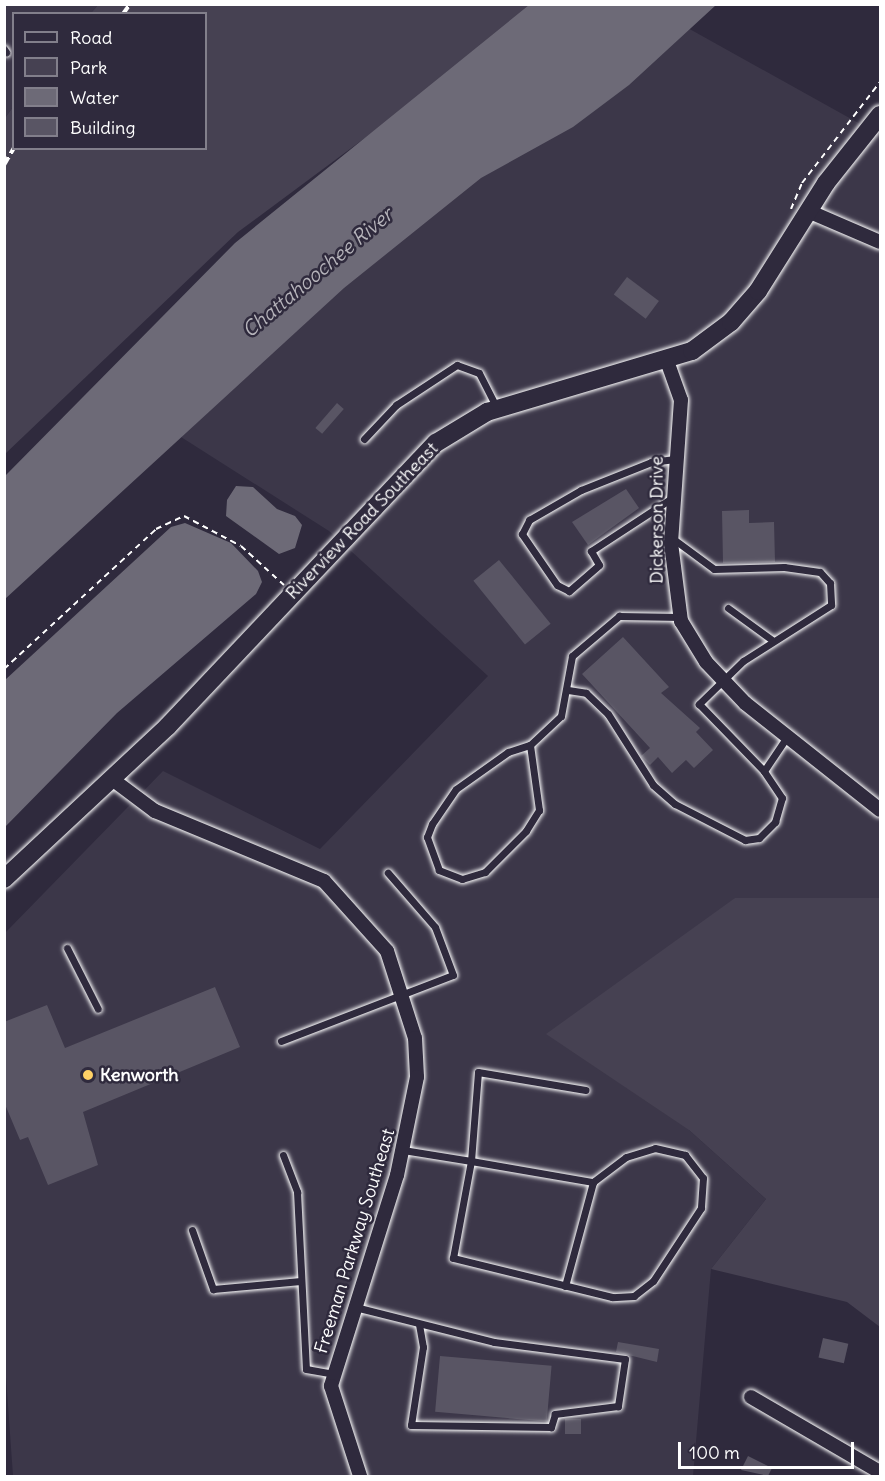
<!DOCTYPE html>
<style>
body{margin:0}
#map{position:relative;width:885px;height:1481px;overflow:hidden;background:#2f2a3d;font-family:Delius,sans-serif}
div>[style]{position:absolute}
[style*='--x']{left:calc(var(--x)*1px);top:calc(var(--y)*1px);width:calc(var(--w)*1px);rotate:calc(var(--a)*1deg)}
.built>*{inset:0;background:#3c3749}
.green>*{inset:0;background:#464152}
.water>*{inset:0;background:#6d6a77}
.building>*{inset:0;background:#595564;transform-origin:0 0}
.path>*{height:2px;margin-top:-1px;transform-origin:0;background:repeating-linear-gradient(90deg,#fff 0 6px,transparent 0 10.5px)}
.roads{filter:drop-shadow(0 0 2px #fff) drop-shadow(0 0 2px #fff)}
.service>*{height:7px;margin:-3.5px;padding:0 3.5px;transform-origin:3.5px;border-radius:3.5px;background:#2f2a3d}
.minor>*{height:14px;margin:-7px;padding:0 7px;transform-origin:7px;border-radius:7px;background:#2f2a3d}
.tertiary>*{height:18px;margin:-9px;padding:0 9px;transform-origin:9px;border-radius:9px;background:#2f2a3d}
.rail>*{height:4px;margin-top:-2px;transform-origin:0;background:repeating-linear-gradient(90deg,#fff 0 9px,transparent 0 13.5px)}
.dots>*{width:16px;height:16px;translate:-50% -50%;box-sizing:border-box;border:3px solid #2f2a3d;border-radius:50%}
span{translate:-50% -50%;white-space:nowrap;text-align:center;line-height:1.15;-webkit-text-stroke:5px #2f2a3d;paint-order:stroke}
.street-label{font-size:18px;color:#fff}
.poi-label{font-size:18px;color:#fff;font-weight:700}
.left{translate:0 -50%;text-align:left}
.water-label{font-size:20px;color:#b6b4bb;font-style:italic}
.frame{position:absolute;inset:0;border:6px solid #fff;pointer-events:none}
.legend{position:absolute;left:12px;top:12px;width:195px;height:138px;box-sizing:border-box;background:#2f2a3d;border:2px solid #827f8b;margin:0;padding:8px 10px;list-style:none;font-size:18px;color:#fff}
.legend li{display:flex;align-items:center;gap:12px;height:30px}
.legend b{width:30px;border:2px solid #827f8b}
.scale{position:absolute;left:678px;top:1442px;width:176px;height:27px;box-sizing:border-box;border:3px solid #fff;border-top:0;padding-left:8px;font-size:18px;line-height:21px;white-space:nowrap;color:#fff;-webkit-text-stroke:4px #2f2a3d;paint-order:stroke}
</style>
<div id="map">
<div class="built">
<div style="clip-path:polygon(5px 5px,98px 5px,91px 13px,14px 14px,13px 107px,5px 118px)"></div>
<div style="clip-path:polygon(686px 27px,880px 135px,880px 898px,735px 898px,689px 1130px,766px 1199px,711px 1269px,693px 1476px,13px 1476px,4px 1349px,4px 934px,163px 771px,320px 849px,488px 676px,329px 531px,181px 437px,422px 213px)"></div>
</div>
<div class="green">
<div style="clip-path:polygon(98px 5px,544px 5px,238px 232px,5px 454px,5px 118px,13px 107px,14px 148px,206px 148px,206px 14px,91px 13px)"></div>
<div style="clip-path:polygon(735px 898px,880px 898px,880px 1327px,847px 1302px,711px 1269px,766px 1199px,689px 1130px,546px 1034px)"></div>
</div>
<div class="water">
<div style="clip-path:polygon(529px 5px,716px 5px,629px 85px,573px 127px,481px 178px,344px 288px,5px 599px,5px 476px,235px 243px)"></div>
<div style="clip-path:polygon(236px 486px,253px 487px,277px 509px,295px 516px,302px 525px,295px 548px,279px 554px,226px 516px,227px 500px)"></div>
<div style="clip-path:polygon(185px 523px,231px 543px,258px 571px,262px 582px,256px 594px,117px 713px,5px 827px,5px 680px,171px 527px)"></div>
</div>
<div class="building">
<div style="left:627px;top:277px;width:40px;height:22px;rotate:37deg"></div>
<div style="left:337px;top:403px;width:9px;height:33px;rotate:41deg"></div>
<div style="clip-path:polygon(626px 489px,639px 508px,588px 545px,572px 522px)"></div>
<div style="clip-path:polygon(749px 510px,749px 523px,774px 522px,775px 562px,723px 563px,722px 511px)"></div>
<div style="left:499px;top:560px;width:82px;height:33px;rotate:51deg"></div>
<div style="clip-path:polygon(623px 637px,669px 687px,661px 693px,700px 728px,696px 732px,713px 750px,694px 768px,686px 760px,672px 773px,658px 757px,650px 765px,641px 756px,650px 748px,582px 674px)"></div>
<div style="clip-path:polygon(215px 987px,240px 1047px,83px 1112px,98px 1165px,48px 1185px,28px 1137px,20px 1140px,4px 1102px,4px 1022px,47px 1005px,65px 1048px)"></div>
<div style="left:823px;top:1338px;width:26px;height:20px;rotate:13deg"></div>
<div style="clip-path:polygon(618px 1342px,659px 1349px,657px 1362px,616px 1352px)"></div>
<div style="left:440px;top:1356px;width:112px;height:56px;rotate:5deg"></div>
<div style="left:565px;top:1419px;width:16px;height:15px"></div>
<div style="clip-path:polygon(748px 1456px,772px 1468px,768px 1476px,741px 1470px)"></div>
</div>
<div class="path">
<div style="--x:791;--y:209;--w:28;--a:-67"></div>
<div style="--x:802;--y:183;--w:128;--a:-52.3"></div>
<div style="--x:4;--y:669;--w:207;--a:-42.6"></div>
<div style="--x:156;--y:529;--w:31;--a:-25"></div>
<div style="--x:184;--y:516;--w:64;--a:27.8"></div>
<div style="--x:241;--y:546;--w:58;--a:42.2"></div>
</div>
<div class="roads">
<div class="service">
<div style="--x:4;--y:49;--w:4;--a:56"></div>
<div style="--x:364;--y:439;--w:47;--a:-46.7"></div>
<div style="--x:396;--y:405;--w:73;--a:-33.3"></div>
<div style="--x:457;--y:365;--w:23;--a:20"></div>
<div style="--x:479;--y:373;--w:39;--a:63"></div>
<div style="--x:672;--y:498;--w:97;--a:146.8"></div>
<div style="--x:591;--y:551;--w:16;--a:60"></div>
<div style="--x:599;--y:565;--w:40;--a:139"></div>
<div style="--x:569;--y:591;--w:13;--a:-153"></div>
<div style="--x:557;--y:585;--w:62;--a:-124.5"></div>
<div style="--x:522;--y:534;--w:16;--a:-63"></div>
<div style="--x:529;--y:520;--w:60;--a:-30"></div>
<div style="--x:581;--y:490;--w:75;--a:-21.8"></div>
<div style="--x:651;--y:462;--w:24;--a:-7"></div>
<div style="--x:672;--y:538;--w:52;--a:36.4"></div>
<div style="--x:714;--y:569;--w:70;--a:-1.6"></div>
<div style="--x:784;--y:567;--w:36;--a:8"></div>
<div style="--x:820;--y:572;--w:15;--a:48"></div>
<div style="--x:830;--y:583;--w:22;--a:87"></div>
<div style="--x:831;--y:605;--w:104;--a:147.5"></div>
<div style="--x:743;--y:661;--w:62;--a:135.7"></div>
<div style="--x:699;--y:704;--w:93;--a:45.9"></div>
<div style="--x:728;--y:608;--w:54;--a:36"></div>
<div style="--x:568;--y:690;--w:18;--a:9"></div>
<div style="--x:586;--y:693;--w:30;--a:44"></div>
<div style="--x:608;--y:714;--w:84;--a:57.6"></div>
<div style="--x:653;--y:785;--w:29;--a:41"></div>
<div style="--x:675;--y:804;--w:79;--a:27.2"></div>
<div style="--x:745;--y:840;--w:14;--a:-8"></div>
<div style="--x:759;--y:838;--w:23;--a:-45"></div>
<div style="--x:775;--y:822;--w:25;--a:-74"></div>
<div style="--x:782;--y:798;--w:32;--a:-124"></div>
<div style="--x:764;--y:771;--w:37;--a:-56"></div>
<div style="--x:530;--y:745;--w:66;--a:82.1"></div>
<div style="--x:539;--y:810;--w:25;--a:122"></div>
<div style="--x:526;--y:831;--w:58;--a:135"></div>
<div style="--x:485;--y:872;--w:24;--a:163"></div>
<div style="--x:462;--y:879;--w:25;--a:-159"></div>
<div style="--x:439;--y:870;--w:35;--a:-110"></div>
<div style="--x:427;--y:837;--w:14;--a:-69"></div>
<div style="--x:432;--y:824;--w:42;--a:-55.6"></div>
<div style="--x:456;--y:789;--w:64;--a:-35.4"></div>
<div style="--x:508;--y:752;--w:23;--a:-18"></div>
<div style="--x:530;--y:745;--w:42;--a:-43.1"></div>
<div style="--x:561;--y:716;--w:61;--a:-79.6"></div>
<div style="--x:572;--y:656;--w:62;--a:-40.4"></div>
<div style="--x:619;--y:616;--w:61;--a:0.9"></div>
<div style="--x:67;--y:948;--w:68;--a:63.1"></div>
<div style="--x:281;--y:1041;--w:184;--a:-21"></div>
<div style="--x:453;--y:975;--w:51;--a:-110.6"></div>
<div style="--x:435;--y:927;--w:72;--a:-131"></div>
<div style="--x:403;--y:1150;--w:69;--a:9.2"></div>
<div style="--x:471;--y:1161;--w:124;--a:9.8"></div>
<div style="--x:593;--y:1182;--w:41;--a:-37.1"></div>
<div style="--x:626;--y:1157;--w:30;--a:-17"></div>
<div style="--x:655;--y:1148;--w:31;--a:13"></div>
<div style="--x:685;--y:1155;--w:29;--a:52"></div>
<div style="--x:703;--y:1178;--w:30;--a:94"></div>
<div style="--x:701;--y:1208;--w:87;--a:123.3"></div>
<div style="--x:653;--y:1281;--w:24;--a:142"></div>
<div style="--x:634;--y:1296;--w:22;--a:177"></div>
<div style="--x:612;--y:1297;--w:164;--a:-166.2"></div>
<div style="--x:453;--y:1258;--w:99;--a:-79.5"></div>
<div style="--x:471;--y:1161;--w:89;--a:-85.5"></div>
<div style="--x:478;--y:1072;--w:109;--a:9.5"></div>
<div style="--x:283;--y:1155;--w:40;--a:69"></div>
<div style="--x:297;--y:1192;--w:177;--a:87.1"></div>
<div style="--x:306;--y:1369;--w:28;--a:10"></div>
<div style="--x:192;--y:1230;--w:63;--a:70.4"></div>
<div style="--x:213;--y:1289;--w:88;--a:-5.2"></div>
<div style="--x:565;--y:1286;--w:108;--a:-74.9"></div>
<div style="--x:355;--y:1307;--w:143;--a:14.1"></div>
<div style="--x:494;--y:1342;--w:132;--a:7.4"></div>
<div style="--x:625;--y:1359;--w:48;--a:98.5"></div>
<div style="--x:618;--y:1406;--w:64;--a:172.8"></div>
<div style="--x:555;--y:1414;--w:14;--a:107"></div>
<div style="--x:551;--y:1427;--w:140;--a:-179.2"></div>
<div style="--x:411;--y:1425;--w:79;--a:-81.3"></div>
<div style="--x:423;--y:1347;--w:23;--a:-100"></div>
</div>
<div class="minor">
<div style="--x:808;--y:211;--w:78;--a:23.3"></div>
<div style="--x:667;--y:361;--w:41;--a:70.3"></div>
<div style="--x:681;--y:400;--w:143;--a:94"></div>
<div style="--x:671;--y:543;--w:79;--a:82.7"></div>
<div style="--x:681;--y:621;--w:48;--a:58.6"></div>
<div style="--x:706;--y:662;--w:57;--a:46.4"></div>
<div style="--x:745;--y:703;--w:172;--a:38.4"></div>
<div style="--x:112;--y:779;--w:54;--a:36.7"></div>
<div style="--x:155;--y:811;--w:183;--a:22.5"></div>
<div style="--x:324;--y:881;--w:94;--a:48"></div>
<div style="--x:387;--y:951;--w:91;--a:72.2"></div>
<div style="--x:415;--y:1038;--w:39;--a:87"></div>
<div style="--x:417;--y:1077;--w:100;--a:101.5"></div>
<div style="--x:397;--y:1175;--w:221;--a:107.4"></div>
<div style="--x:331;--y:1386;--w:95;--a:72.1"></div>
<div style="--x:751;--y:1397;--w:149;--a:30.2"></div>
</div>
<div class="tertiary">
<div style="--x:4;--y:879;--w:224;--a:-43"></div>
<div style="--x:168;--y:726;--w:390;--a:-46.6"></div>
<div style="--x:436;--y:443;--w:60;--a:-31.3"></div>
<div style="--x:487;--y:412;--w:214;--a:-16.6"></div>
<div style="--x:692;--y:351;--w:49;--a:-36.6"></div>
<div style="--x:731;--y:322;--w:41;--a:-48.9"></div>
<div style="--x:758;--y:291;--w:128;--a:-57.8"></div>
<div style="--x:826;--y:183;--w:87;--a:-51.5"></div>
</div>
</div>
<div class="rail">
<div style="--x:123;--y:14;--w:12;--a:-55"></div>
<div style="--x:4;--y:165;--w:20;--a:-60"></div>
</div>
<div class="dots">
<div style="left:88px;top:1075px;background:#ffd166"></div>
</div>
<div class="street-label">
<span style="left:657px;top:520px;rotate:-90deg">Dickerson Drive</span>
<span style="left:362px;top:521px;rotate:-46deg">Riverview Road Southeast</span>
<span style="left:355px;top:1241px;rotate:-73deg">Freeman Parkway Southeast</span>
</div>
<div class="poi-label">
<span class="left" style="left:100px;top:1075px">Kenworth</span>
</div>
<div class="water-label">
<span style="left:317px;top:272px;rotate:-40deg">Chattahoochee River</span>
</div>
<div class="frame"></div>
<ul class="legend">
<li><b style="height:8px;background:#2f2a3d"></b>Road</li>
<li><b style="height:16px;background:#464152"></b>Park</li>
<li><b style="height:16px;background:#6d6a77"></b>Water</li>
<li><b style="height:16px;background:#595564"></b>Building</li>
</ul>
<div class="scale">100 m</div>
</div>
